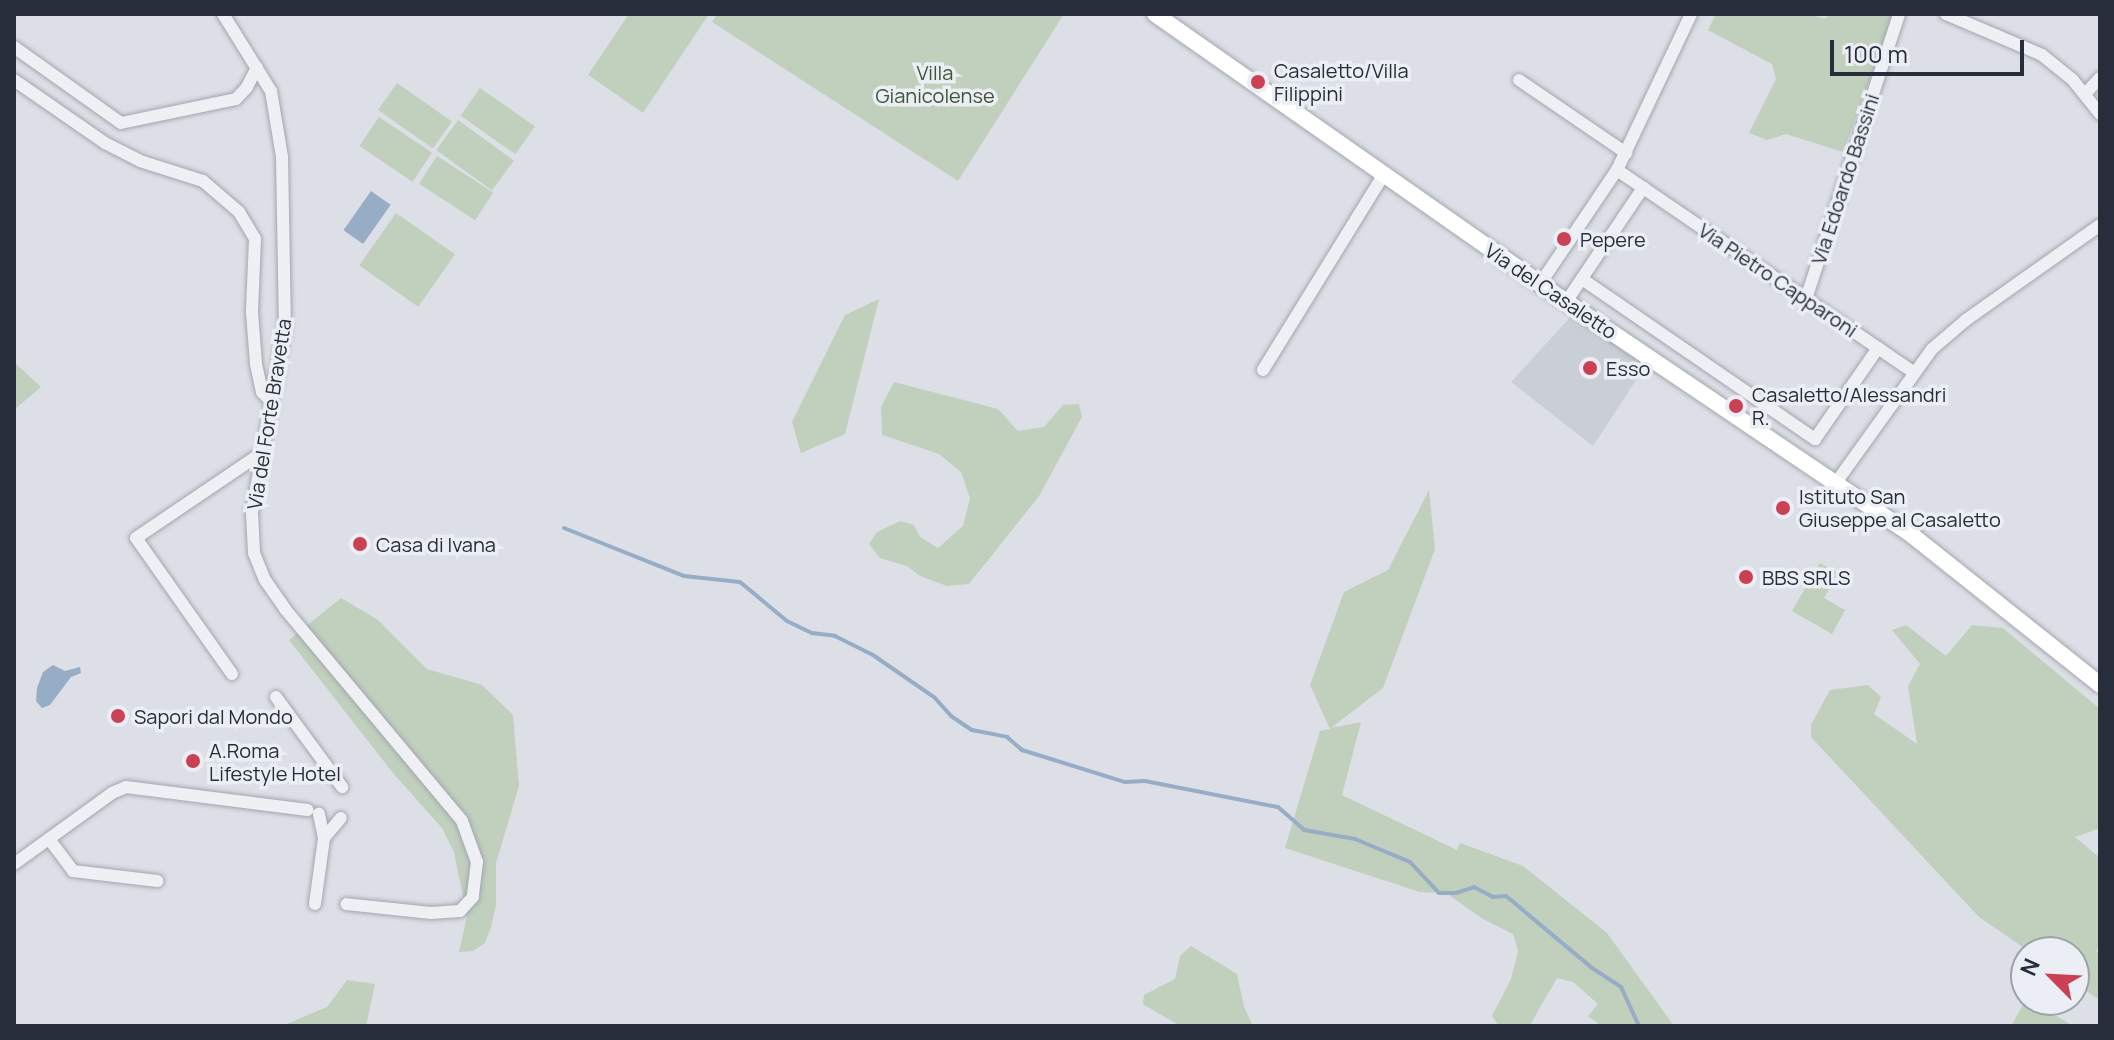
<!DOCTYPE html>
<style>
body{margin:0}
#map{position:relative;width:2114px;height:1040px;overflow:hidden;background:#dcdfe6;font-family:Manrope,sans-serif}
div>[style]{position:absolute}
[style*='--x']{left:calc(var(--x)*1px);top:calc(var(--y)*1px);width:calc(var(--w)*1px);rotate:calc(var(--a)*1deg)}
.built>*{inset:0;background:#caced7}
.green>*{inset:0;background:#c1cfbd;transform-origin:0 0}
.water>*{inset:0;background:#97adc6;transform-origin:0 0}
.stream>*{height:4px;margin:-2px;padding:0 2px;transform-origin:2px;border-radius:2px;background:#97adc6}
.roads{filter:drop-shadow(0 0 2px #a2a6af) drop-shadow(0 0 2px #a2a6af)}
.street>*{height:12px;margin:-6px;padding:0 6px;transform-origin:6px;border-radius:6px;background:#eef0f4}
.secondary>*{height:16px;margin:-8px;padding:0 8px;transform-origin:8px;border-radius:8px;background:#fff}
.dots>*{width:22px;height:22px;translate:-50% -50%;box-sizing:border-box;border:4px solid #ebeef4;border-radius:50%}
span{translate:-50% -50%;white-space:nowrap;text-align:center;line-height:1.15;-webkit-text-stroke:7px #ebeef4;paint-order:stroke}
.poi-label{font-size:20px;color:#262d3b}
.left{translate:0 -50%;text-align:left}
.park-label{font-size:20px;color:#3a5734}
.street-label{font-size:20px;color:#262d3b}
.frame{position:absolute;inset:0;border:16px solid #262d3b;pointer-events:none}
.north{position:absolute;left:2010px;top:936px;width:80px;height:80px;box-sizing:border-box;background:#ebeef4;border:2px solid #9ca1aa;border-radius:50%;rotate:294deg;font-size:22px;font-weight:700;line-height:32px;text-align:center;color:#262d3b}
.north::after{content:'';display:block;margin:auto;width:28px;height:36px;background:#ca4154;clip-path:polygon(50% 0,100% 100%,50% 72%,0 100%)}
.scale{position:absolute;left:1830px;top:40px;width:194px;height:36px;box-sizing:border-box;border:4px solid #262d3b;border-top:0;padding-left:10px;font-size:24px;line-height:28px;white-space:nowrap;color:#262d3b;-webkit-text-stroke:6px #ebeef4;paint-order:stroke}
</style>
<div id="map">
<div class="built">
<div style="clip-path:polygon(1572px 315px,1646px 365px,1593px 446px,1511px 382px)"></div>
</div>
<div class="green">
<div style="clip-path:polygon(629px 14px,709px 14px,643px 113px,588px 75px)"></div>
<div style="clip-path:polygon(717px 14px,1064px 14px,958px 181px,712px 22px)"></div>
<div style="clip-path:polygon(1716px 14px,1808px 14px,1825px 19px,1831px 14px,1894px 14px,1843px 152px,1786px 134px,1767px 140px,1749px 133px,1776px 79px,1772px 64px,1708px 30px)"></div>
<div style="left:397px;top:83px;width:67px;height:33px;rotate:35deg"></div>
<div style="left:480px;top:88px;width:67px;height:34px;rotate:35deg"></div>
<div style="left:379px;top:117px;width:64px;height:35px;rotate:34deg"></div>
<div style="left:458px;top:120px;width:69px;height:37px;rotate:36deg"></div>
<div style="left:437px;top:156px;width:67px;height:33px;rotate:33deg"></div>
<div style="left:396px;top:213px;width:72px;height:64px;rotate:35deg"></div>
<div style="clip-path:polygon(879px 299px,845px 434px,801px 453px,792px 422px,845px 315px)"></div>
<div style="clip-path:polygon(14px 362px,41px 387px,14px 410px)"></div>
<div style="clip-path:polygon(894px 382px,998px 409px,1018px 431px,1044px 427px,1063px 405px,1079px 404px,1082px 417px,1039px 496px,969px 584px,947px 586px,920px 576px,907px 566px,880px 558px,869px 544px,877px 532px,900px 521px,914px 525px,920px 537px,938px 548px,963px 526px,970px 498px,961px 472px,939px 454px,882px 435px,881px 407px)"></div>
<div style="clip-path:polygon(1429px 490px,1435px 549px,1383px 688px,1331px 728px,1361px 722px,1342px 795px,1457px 850px,1460px 843px,1523px 866px,1607px 933px,1674px 1026px,1601px 1026px,1588px 1016px,1598px 1004px,1573px 982px,1557px 978px,1530px 1025px,1499px 1026px,1492px 1016px,1511px 979px,1518px 951px,1513px 934px,1483px 919px,1446px 893px,1420px 892px,1285px 848px,1320px 731px,1330px 729px,1310px 685px,1344px 592px,1388px 570px)"></div>
<div style="clip-path:polygon(1820px 563px,1838px 573px,1824px 598px,1845px 610px,1832px 634px,1792px 611px)"></div>
<div style="clip-path:polygon(341px 598px,378px 620px,427px 669px,482px 685px,513px 715px,519px 786px,496px 863px,496px 905px,491px 927px,485px 943px,473px 951px,459px 952px,467px 916px,454px 852px,442px 828px,393px 773px,289px 640px)"></div>
<div style="clip-path:polygon(1906px 625px,1946px 656px,1972px 625px,2003px 628px,2100px 709px,2100px 828px,2075px 837px,2100px 858px,2100px 945px,2096px 951px,2100px 954px,2100px 1000px,2074px 983px,2074px 952px,2030px 952px,1979px 917px,1811px 737px,1811px 725px,1830px 690px,1868px 685px,1881px 697px,1874px 714px,1917px 744px,1908px 686px,1920px 664px,1892px 630px)"></div>
<div style="clip-path:polygon(1191px 946px,1237px 974px,1244px 1007px,1253px 1026px,1180px 1026px,1143px 1004px,1144px 995px,1175px 979px,1180px 956px)"></div>
<div style="clip-path:polygon(347px 980px,375px 984px,366px 1026px,282px 1026px,327px 1007px)"></div>
<div style="clip-path:polygon(2026px 1000px,2030px 1000px,2073px 1026px,2011px 1026px)"></div>
</div>
<div class="water">
<div style="left:371px;top:191px;width:24px;height:48px;rotate:35deg"></div>
<div style="clip-path:polygon(53px 665px,65px 671px,80px 667px,81px 673px,71px 677px,50px 705px,42px 708px,36px 701px,37px 688px,43px 672px)"></div>
</div>
<div class="stream">
<div style="--x:564;--y:528;--w:129;--a:21.8"></div>
<div style="--x:684;--y:576;--w:56;--a:6.1"></div>
<div style="--x:740;--y:582;--w:61;--a:39.7"></div>
<div style="--x:787;--y:621;--w:28;--a:26"></div>
<div style="--x:812;--y:633;--w:23;--a:7"></div>
<div style="--x:835;--y:636;--w:42;--a:26.6"></div>
<div style="--x:873;--y:655;--w:75;--a:34.7"></div>
<div style="--x:935;--y:698;--w:24;--a:48"></div>
<div style="--x:951;--y:716;--w:25;--a:34"></div>
<div style="--x:972;--y:730;--w:36;--a:11"></div>
<div style="--x:1007;--y:737;--w:20;--a:41"></div>
<div style="--x:1022;--y:750;--w:108;--a:17.3"></div>
<div style="--x:1125;--y:782;--w:20;--a:-3"></div>
<div style="--x:1145;--y:781;--w:136;--a:11.1"></div>
<div style="--x:1278;--y:807;--w:35;--a:41"></div>
<div style="--x:1304;--y:830;--w:52;--a:10"></div>
<div style="--x:1355;--y:839;--w:60;--a:22.7"></div>
<div style="--x:1410;--y:862;--w:42;--a:46.9"></div>
<div style="--x:1439;--y:893;--w:17;--a:0"></div>
<div style="--x:1456;--y:893;--w:19;--a:-18"></div>
<div style="--x:1474;--y:887;--w:21;--a:28"></div>
<div style="--x:1493;--y:897;--w:13;--a:-4"></div>
<div style="--x:1506;--y:896;--w:112;--a:39.9"></div>
<div style="--x:1592;--y:968;--w:35;--a:33"></div>
<div style="--x:1621;--y:987;--w:43;--a:65.2"></div>
</div>
<div class="roads">
<div class="street">
<div style="--x:223;--y:14;--w:91;--a:58.1"></div>
<div style="--x:271;--y:91;--w:67;--a:80.5"></div>
<div style="--x:282;--y:157;--w:168;--a:89"></div>
<div style="--x:285;--y:325;--w:191;--a:100"></div>
<div style="--x:252;--y:513;--w:40;--a:87.1"></div>
<div style="--x:254;--y:553;--w:29;--a:68"></div>
<div style="--x:265;--y:580;--w:35;--a:55"></div>
<div style="--x:285;--y:609;--w:276;--a:50.1"></div>
<div style="--x:462;--y:821;--w:44;--a:69.9"></div>
<div style="--x:477;--y:862;--w:35;--a:97"></div>
<div style="--x:473;--y:897;--w:19;--a:133"></div>
<div style="--x:460;--y:911;--w:29;--a:176"></div>
<div style="--x:431;--y:913;--w:85;--a:-174"></div>
<div style="--x:1946;--y:14;--w:104;--a:23.1"></div>
<div style="--x:2042;--y:55;--w:38;--a:39"></div>
<div style="--x:2072;--y:79;--w:45;--a:51.3"></div>
<div style="--x:14;--y:47;--w:131;--a:35.4"></div>
<div style="--x:121;--y:123;--w:117;--a:-11.8"></div>
<div style="--x:236;--y:99;--w:16;--a:-47"></div>
<div style="--x:247;--y:87;--w:22;--a:-63"></div>
<div style="--x:14;--y:80;--w:111;--a:34.7"></div>
<div style="--x:105;--y:143;--w:39;--a:27"></div>
<div style="--x:140;--y:161;--w:66;--a:17.6"></div>
<div style="--x:203;--y:181;--w:48;--a:40.7"></div>
<div style="--x:239;--y:212;--w:31;--a:59"></div>
<div style="--x:255;--y:239;--w:73;--a:92.4"></div>
<div style="--x:252;--y:312;--w:52;--a:85.6"></div>
<div style="--x:256;--y:364;--w:29;--a:78"></div>
<div style="--x:262;--y:392;--w:14;--a:45"></div>
<div style="--x:1519;--y:80;--w:130;--a:34.3"></div>
<div style="--x:2085;--y:94;--w:22;--a:-47"></div>
<div style="--x:1617;--y:170;--w:358;--a:34.3"></div>
<div style="--x:1582;--y:279;--w:283;--a:34.5"></div>
<div style="--x:1815;--y:439;--w:111;--a:-55.3"></div>
<div style="--x:1540;--y:284;--w:138;--a:-56"></div>
<div style="--x:1617;--y:170;--w:173;--a:-64.6"></div>
<div style="--x:1806;--y:299;--w:300;--a:-71.9"></div>
<div style="--x:1566;--y:302;--w:138;--a:-56"></div>
<div style="--x:1263;--y:370;--w:228;--a:-58.3"></div>
<div style="--x:1835;--y:484;--w:166;--a:-54.3"></div>
<div style="--x:1932;--y:349;--w:45;--a:-40.5"></div>
<div style="--x:1966;--y:320;--w:164;--a:-35.3"></div>
<div style="--x:232;--y:674;--w:166;--a:-125.2"></div>
<div style="--x:136;--y:538;--w:153;--a:-34.1"></div>
<div style="--x:276;--y:697;--w:112;--a:53.7"></div>
<div style="--x:324;--y:838;--w:26;--a:-50"></div>
<div style="--x:49;--y:839;--w:40;--a:53"></div>
<div style="--x:73;--y:871;--w:85;--a:6.8"></div>
<div style="--x:14;--y:864;--w:121;--a:-35.9"></div>
<div style="--x:112;--y:793;--w:15;--a:-23"></div>
<div style="--x:126;--y:787;--w:183;--a:7.2"></div>
<div style="--x:315;--y:904;--w:67;--a:-82.2"></div>
<div style="--x:324;--y:838;--w:25;--a:-102"></div>
</div>
<div class="secondary">
<div style="--x:1155;--y:14;--w:470;--a:35"></div>
<div style="--x:1540;--y:284;--w:450;--a:34"></div>
<div style="--x:1913;--y:536;--w:239;--a:38.5"></div>
</div>
</div>
<div class="dots">
<div style="left:1258px;top:82px;background:#ca4154"></div>
<div style="left:1564px;top:239px;background:#ca4154"></div>
<div style="left:1590px;top:368px;background:#ca4154"></div>
<div style="left:1736px;top:406px;background:#ca4154"></div>
<div style="left:1783px;top:508px;background:#ca4154"></div>
<div style="left:360px;top:544px;background:#ca4154"></div>
<div style="left:1746px;top:577px;background:#ca4154"></div>
<div style="left:118px;top:716px;background:#ca4154"></div>
<div style="left:193px;top:761px;background:#ca4154"></div>
</div>
<div class="poi-label">
<span class="left" style="left:1274px;top:82px">Casaletto/Villa<br>Filippini</span>
<span class="left" style="left:1580px;top:239px">Pepere</span>
<span class="left" style="left:1606px;top:368px">Esso</span>
<span class="left" style="left:1752px;top:406px">Casaletto/Alessandri<br>R.</span>
<span class="left" style="left:1799px;top:508px">Istituto San<br>Giuseppe al Casaletto</span>
<span class="left" style="left:376px;top:544px">Casa di Ivana</span>
<span class="left" style="left:1762px;top:577px">BBS SRLS</span>
<span class="left" style="left:134px;top:716px">Sapori dal Mondo</span>
<span class="left" style="left:209px;top:762px">A.Roma<br>Lifestyle Hotel</span>
</div>
<div class="park-label">
<span style="left:935px;top:84px">Villa<br>Gianicolense</span>
</div>
<div class="street-label">
<span style="left:1845px;top:179px;rotate:-72deg">Via Edoardo Bassini</span>
<span style="left:1778px;top:280px;rotate:34deg">Via Pietro Capparoni</span>
<span style="left:1551px;top:291px;rotate:34deg">Via del Casaletto</span>
<span style="left:269px;top:414px;rotate:-81deg">Via del Forte Bravetta</span>
</div>
<div class="frame"></div>
<div class="north">N</div>
<div class="scale">100 m</div>
</div>
